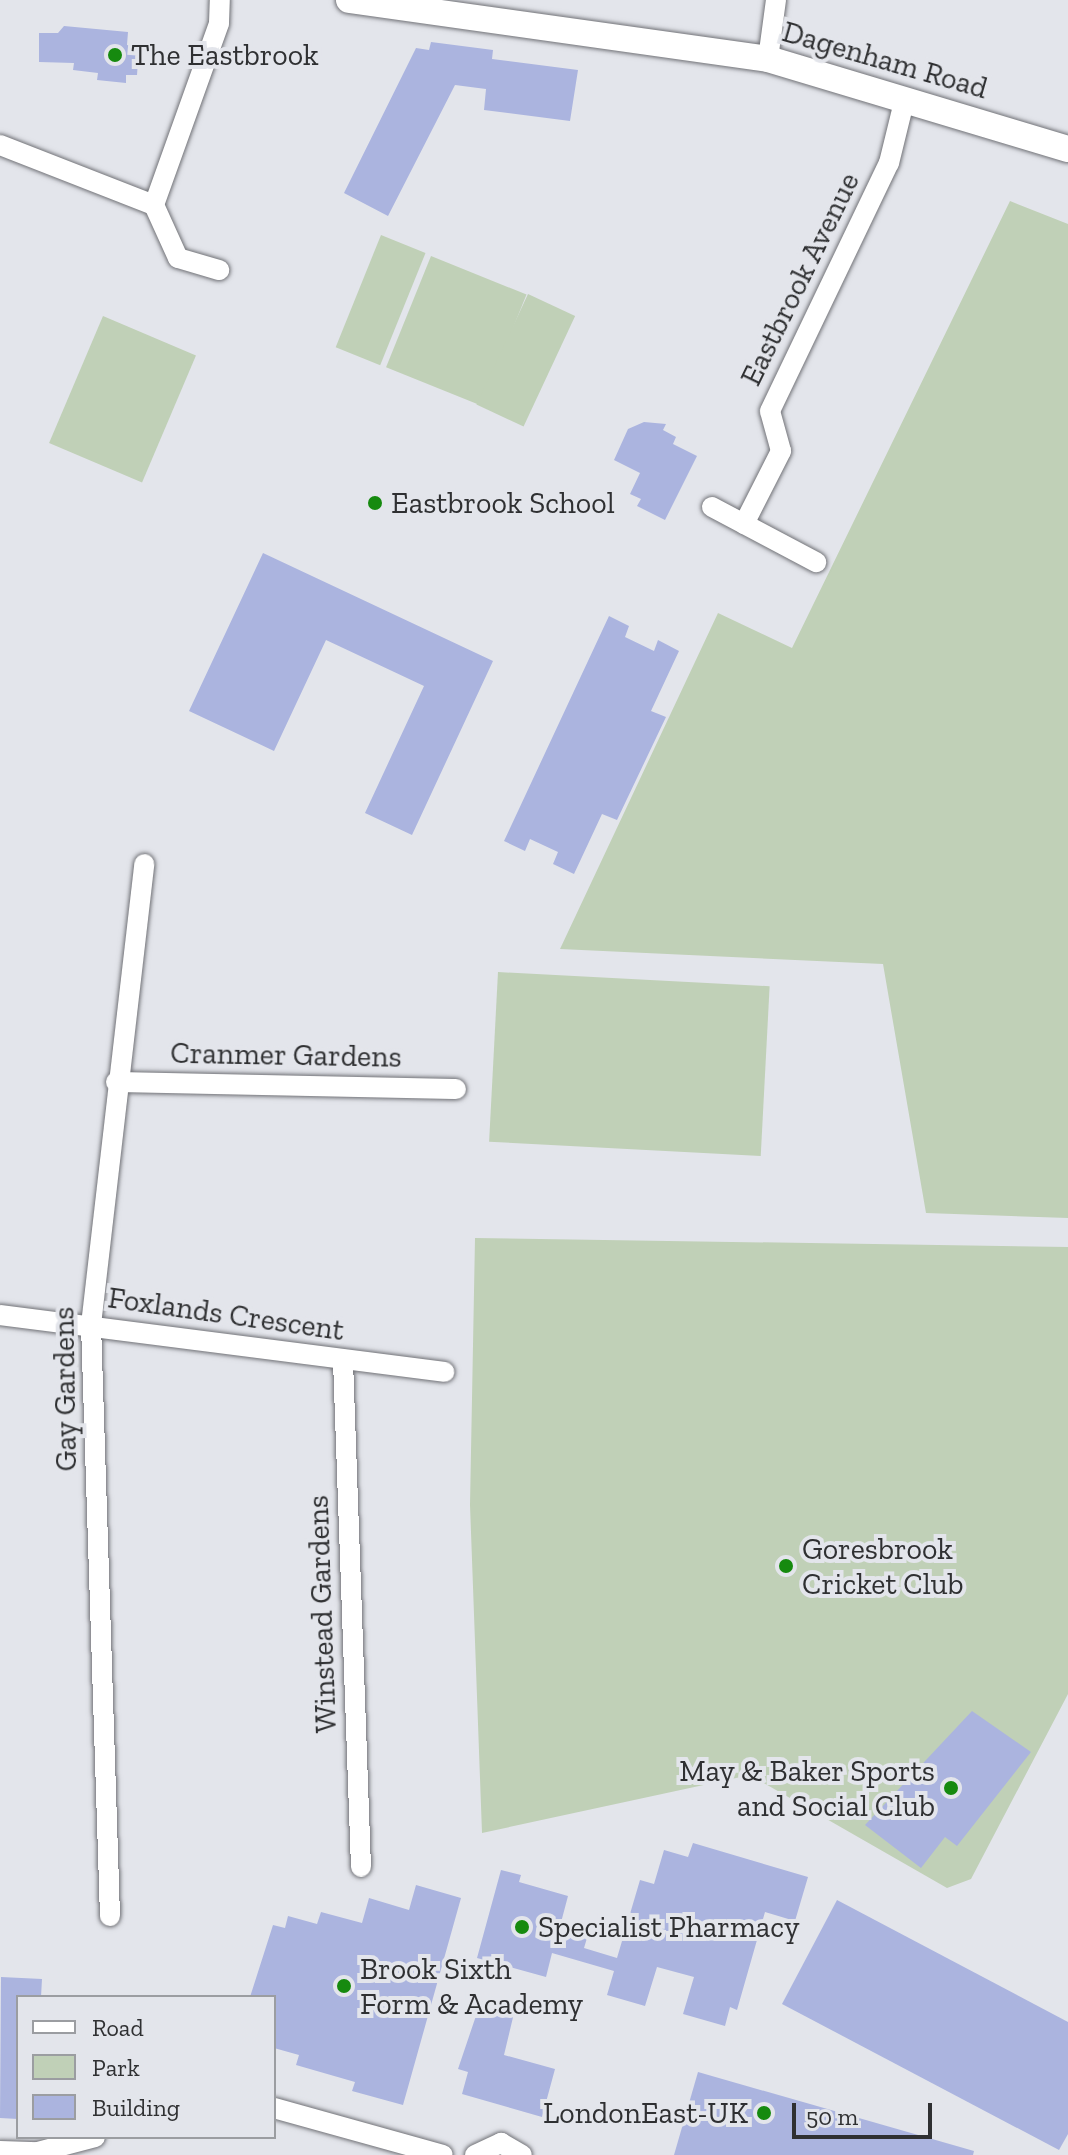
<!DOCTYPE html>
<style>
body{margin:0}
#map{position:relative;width:1068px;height:2155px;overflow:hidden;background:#e3e5eb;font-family:"Zilla Slab",serif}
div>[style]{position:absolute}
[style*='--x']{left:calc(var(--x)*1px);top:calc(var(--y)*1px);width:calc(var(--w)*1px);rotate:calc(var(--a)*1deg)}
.green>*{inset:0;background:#c0d0b7;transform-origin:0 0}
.building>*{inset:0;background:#abb4df}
.roads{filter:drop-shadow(0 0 2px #717277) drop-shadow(0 0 2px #717277)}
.minor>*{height:20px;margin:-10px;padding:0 10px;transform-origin:10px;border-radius:10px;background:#fff}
.tertiary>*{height:26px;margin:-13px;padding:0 13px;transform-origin:13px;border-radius:13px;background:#fff}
.dots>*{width:22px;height:22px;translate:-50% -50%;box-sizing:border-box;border:4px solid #e3e5eb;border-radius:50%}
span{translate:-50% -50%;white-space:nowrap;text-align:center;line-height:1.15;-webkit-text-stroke:8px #e3e5eb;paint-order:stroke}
.poi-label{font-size:30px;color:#2f3032}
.left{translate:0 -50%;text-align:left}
.right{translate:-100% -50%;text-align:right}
.street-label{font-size:30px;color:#2f3032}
.legend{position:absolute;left:16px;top:1995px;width:260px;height:144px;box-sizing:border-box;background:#e3e5eb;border:2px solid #9b9da1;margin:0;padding:10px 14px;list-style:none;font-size:24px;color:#2f3032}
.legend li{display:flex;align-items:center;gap:16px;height:40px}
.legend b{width:40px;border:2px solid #9b9da1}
.scale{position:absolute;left:792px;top:2103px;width:140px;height:36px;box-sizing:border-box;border:4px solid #2f3032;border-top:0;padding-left:10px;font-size:24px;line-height:28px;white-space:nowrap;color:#2f3032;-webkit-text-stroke:6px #e3e5eb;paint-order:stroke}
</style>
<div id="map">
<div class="green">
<div style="clip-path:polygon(1010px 201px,1068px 224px,1068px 1218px,926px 1213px,883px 964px,560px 949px,718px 613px,792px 648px)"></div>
<div style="left:381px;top:235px;width:48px;height:121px;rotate:22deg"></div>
<div style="left:431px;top:256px;width:103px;height:120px;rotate:22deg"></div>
<div style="left:528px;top:294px;width:52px;height:122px;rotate:25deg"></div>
<div style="left:103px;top:316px;width:101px;height:138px;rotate:23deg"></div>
<div style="left:498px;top:972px;width:272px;height:170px;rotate:3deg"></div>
<div style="clip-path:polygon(475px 1238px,1068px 1247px,1068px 1694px,971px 1879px,947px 1888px,750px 1775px,482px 1833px,470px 1505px)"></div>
</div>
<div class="building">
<div style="clip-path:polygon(64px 26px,128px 32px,127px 45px,139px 47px,137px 75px,126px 75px,126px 83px,97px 80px,98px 73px,73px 70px,74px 63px,39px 62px,39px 33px,58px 33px)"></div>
<div style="clip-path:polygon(431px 42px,493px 50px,492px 59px,578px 70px,570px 121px,484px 110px,486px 89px,455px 85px,388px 216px,344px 193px,416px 48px,429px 50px)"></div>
<div style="clip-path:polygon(644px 422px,666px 424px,663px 430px,676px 437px,673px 444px,697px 456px,665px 520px,637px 506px,641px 499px,630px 494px,640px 473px,614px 460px,628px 429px)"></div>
<div style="clip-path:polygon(263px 553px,493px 661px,412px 835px,365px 813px,424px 686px,326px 640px,274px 751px,189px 711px)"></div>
<div style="clip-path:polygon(609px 616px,629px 626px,625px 637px,654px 651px,658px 640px,679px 651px,651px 711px,666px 717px,617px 820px,602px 814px,574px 874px,553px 864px,558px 852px,530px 839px,525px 851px,504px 841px)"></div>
<div style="clip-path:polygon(972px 1711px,1031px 1752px,957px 1846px,945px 1837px,921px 1868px,865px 1825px)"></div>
<div style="clip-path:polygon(693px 1843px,808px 1877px,795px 1921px,765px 1912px,737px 2010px,730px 2007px,725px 2026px,683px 2014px,694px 1977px,657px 1967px,645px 2006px,607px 1995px,614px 1971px,552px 1953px,546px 1977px,477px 1958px,501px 1870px,521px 1875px,519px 1882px,568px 1896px,559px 1930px,587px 1938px,584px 1948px,617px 1958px,640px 1880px,654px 1884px,664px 1850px,688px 1857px)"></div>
<div style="clip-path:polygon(416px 1885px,461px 1898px,403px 2105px,352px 2091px,355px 2082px,296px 2065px,299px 2055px,274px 2048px,274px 1997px,250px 1997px,273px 1925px,285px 1928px,288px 1916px,317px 1924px,321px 1912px,362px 1923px,369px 1898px,409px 1910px)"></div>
<div style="clip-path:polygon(837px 1900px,1068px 2022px,1068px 2134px,1059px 2150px,782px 2004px)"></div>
<div style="clip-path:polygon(1px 1977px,42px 1979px,41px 1997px,18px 1997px,18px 2119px,0 2118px)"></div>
<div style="clip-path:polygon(481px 2001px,515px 2009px,504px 2055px,555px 2069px,542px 2117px,462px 2094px,468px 2072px,458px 2069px)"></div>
<div style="clip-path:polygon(698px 2072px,974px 2151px,973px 2155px,674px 2155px)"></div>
</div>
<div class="roads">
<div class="minor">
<div style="--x:768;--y:59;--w:60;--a:-82.3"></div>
<div style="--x:0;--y:145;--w:165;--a:21.3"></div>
<div style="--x:154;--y:205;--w:193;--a:-70.3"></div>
<div style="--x:219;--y:23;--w:23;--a:-88"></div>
<div style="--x:154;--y:205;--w:58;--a:65.6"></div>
<div style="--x:178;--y:258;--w:43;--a:16.3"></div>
<div style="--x:712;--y:507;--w:118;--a:27.9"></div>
<div style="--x:744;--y:524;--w:82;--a:-63.1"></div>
<div style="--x:781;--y:451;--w:41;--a:-105.4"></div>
<div style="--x:770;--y:411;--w:275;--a:-64.4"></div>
<div style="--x:889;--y:163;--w:67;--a:-76.2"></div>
<div style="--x:116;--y:1082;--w:340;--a:1.2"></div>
<div style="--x:0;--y:1315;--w:448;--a:7.3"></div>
<div style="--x:343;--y:1360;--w:507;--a:87.97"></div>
<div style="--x:110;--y:1916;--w:591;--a:-91.84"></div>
<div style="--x:91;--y:1325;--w:464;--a:-83.4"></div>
<div style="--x:274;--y:2108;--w:175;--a:15.5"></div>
<div style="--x:0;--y:2151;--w:38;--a:2"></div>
<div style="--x:38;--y:2152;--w:59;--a:-14.7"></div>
<div style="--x:475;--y:2155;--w:29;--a:-25"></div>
<div style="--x:501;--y:2143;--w:24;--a:30"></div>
</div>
<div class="tertiary">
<div style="--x:349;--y:0;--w:423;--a:8"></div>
<div style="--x:768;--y:59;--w:313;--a:16.7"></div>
</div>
</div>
<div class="dots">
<div style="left:115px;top:55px;background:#168a0f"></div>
<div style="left:375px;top:503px;background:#168a0f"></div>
<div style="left:786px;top:1566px;background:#168a0f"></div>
<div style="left:951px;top:1788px;background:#168a0f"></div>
<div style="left:522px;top:1927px;background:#168a0f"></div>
<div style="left:344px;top:1986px;background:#168a0f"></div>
<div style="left:764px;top:2113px;background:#168a0f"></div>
</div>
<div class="poi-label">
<span class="left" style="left:131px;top:55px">The Eastbrook</span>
<span class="left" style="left:391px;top:503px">Eastbrook School</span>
<span class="left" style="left:802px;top:1566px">Goresbrook<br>Cricket Club</span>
<span class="right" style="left:935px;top:1788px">May &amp; Baker Sports<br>and Social Club</span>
<span class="left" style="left:538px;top:1927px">Specialist Pharmacy</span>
<span class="left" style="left:360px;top:1986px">Brook Sixth<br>Form &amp; Academy</span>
<span class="right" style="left:748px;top:2113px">LondonEast-UK</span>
</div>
<div class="street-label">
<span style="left:885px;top:60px;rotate:16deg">Dagenham Road</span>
<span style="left:800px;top:279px;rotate:-64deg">Eastbrook Avenue</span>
<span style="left:286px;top:1055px;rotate:1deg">Cranmer Gardens</span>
<span style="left:226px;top:1314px;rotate:8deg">Foxlands Crescent</span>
<span style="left:65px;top:1389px;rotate:-91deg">Gay Gardens</span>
<span style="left:322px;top:1614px;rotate:-92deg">Winstead Gardens</span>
</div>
<ul class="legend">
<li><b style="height:10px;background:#fff"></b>Road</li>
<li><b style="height:22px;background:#c0d0b7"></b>Park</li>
<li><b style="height:22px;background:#abb4df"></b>Building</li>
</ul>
<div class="scale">50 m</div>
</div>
